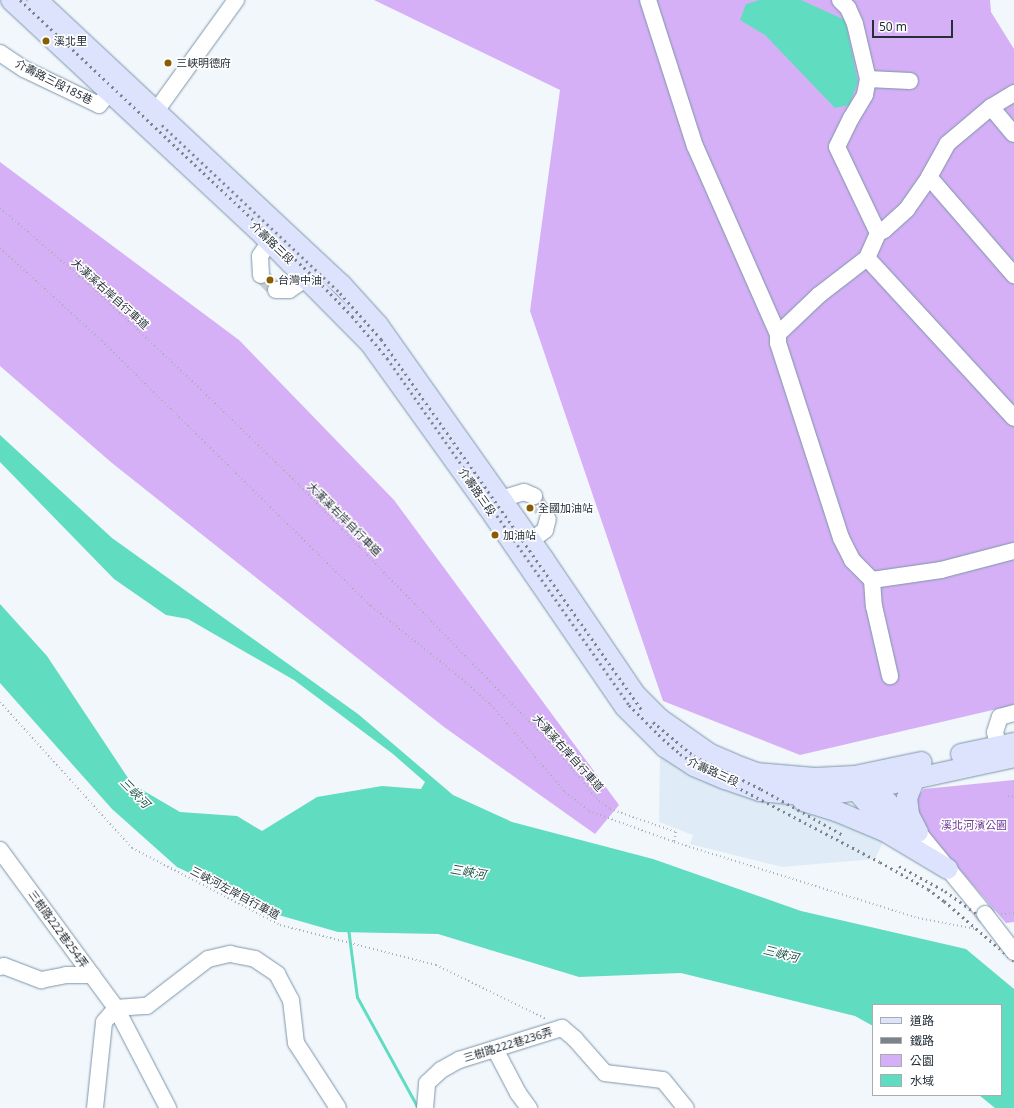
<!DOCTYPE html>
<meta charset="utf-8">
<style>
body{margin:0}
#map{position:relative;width:1014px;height:1108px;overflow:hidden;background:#f2f7fc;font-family:"Noto Sans","Noto Sans TC",sans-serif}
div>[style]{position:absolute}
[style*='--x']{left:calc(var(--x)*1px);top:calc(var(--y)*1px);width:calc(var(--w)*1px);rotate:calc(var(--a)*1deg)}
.built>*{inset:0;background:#dfecf7}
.green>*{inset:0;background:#d6b0f6}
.water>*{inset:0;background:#60dcc1}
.stream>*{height:3px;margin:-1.5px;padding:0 1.5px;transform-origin:1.5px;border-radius:1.5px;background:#60dcc1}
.minor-tunnel>*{height:16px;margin-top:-8px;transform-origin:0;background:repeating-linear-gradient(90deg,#c9cfd5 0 16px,transparent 0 24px)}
.path>*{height:2px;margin-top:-1px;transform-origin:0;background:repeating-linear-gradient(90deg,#aab1b7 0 1px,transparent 0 4px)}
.roads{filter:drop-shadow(0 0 1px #7c96aa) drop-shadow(0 0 1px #7c96aa)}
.minor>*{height:16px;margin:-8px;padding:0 8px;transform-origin:8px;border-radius:8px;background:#fff}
.major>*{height:20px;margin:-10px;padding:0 10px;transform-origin:10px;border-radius:10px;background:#dde3fd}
.rail>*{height:3px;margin-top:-1.5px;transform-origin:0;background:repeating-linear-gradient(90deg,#7c848b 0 2px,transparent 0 6px)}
.bridges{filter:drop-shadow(0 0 1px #7c96aa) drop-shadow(0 0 1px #7c96aa)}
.minor-bridge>*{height:16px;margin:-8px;padding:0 8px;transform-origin:8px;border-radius:8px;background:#fff}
.dots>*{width:11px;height:11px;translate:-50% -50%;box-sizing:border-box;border:2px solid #fff;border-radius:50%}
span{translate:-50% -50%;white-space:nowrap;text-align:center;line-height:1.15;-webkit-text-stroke:3px #fff;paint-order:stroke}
.poi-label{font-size:11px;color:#252f38}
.left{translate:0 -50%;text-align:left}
.street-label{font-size:11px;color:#252f38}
.park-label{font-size:11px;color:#6e3893}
.water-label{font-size:12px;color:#1b5045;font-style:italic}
.legend{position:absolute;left:872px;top:1004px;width:130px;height:92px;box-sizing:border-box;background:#fff;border:1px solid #a8acaf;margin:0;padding:5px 7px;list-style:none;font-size:12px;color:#252f38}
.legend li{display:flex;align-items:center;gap:8px;height:20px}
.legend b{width:20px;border:1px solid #a8acaf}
.scale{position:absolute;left:872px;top:20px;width:81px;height:18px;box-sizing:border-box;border:2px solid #252f38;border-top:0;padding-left:5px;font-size:12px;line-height:14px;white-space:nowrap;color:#252f38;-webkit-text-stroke:3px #fff;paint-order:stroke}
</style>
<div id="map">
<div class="built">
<div style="clip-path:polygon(660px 754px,739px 793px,793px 804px,846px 819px,885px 838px,875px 859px,782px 867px,690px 844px,693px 835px,659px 822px)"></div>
</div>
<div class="green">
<div style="clip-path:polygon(374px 0,990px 0,991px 12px,1014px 49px,1014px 705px,800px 755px,663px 701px,530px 311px,560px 90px)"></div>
<div style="clip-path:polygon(0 162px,239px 340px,394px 500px,619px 805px,595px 834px,444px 727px,112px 463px,0 366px)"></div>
<div style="clip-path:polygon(1014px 780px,1014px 922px,1006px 923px,918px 822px,912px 803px,924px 789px)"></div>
</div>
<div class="water">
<div style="clip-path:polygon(760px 0,801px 0,845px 20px,858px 82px,849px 105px,835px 108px,765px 35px,740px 20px,746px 4px)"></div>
<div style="clip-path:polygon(0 435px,112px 538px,358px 714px,453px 795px,512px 822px,653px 859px,801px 911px,966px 949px,1014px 989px,1014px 1108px,995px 1108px,979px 1095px,1001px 1095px,1001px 1005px,873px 1005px,873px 1026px,855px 1016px,681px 973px,579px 977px,438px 934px,338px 932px,275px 914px,177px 867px,112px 809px,0 683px,0 604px,47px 656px,132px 784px,180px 812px,237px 816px,262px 831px,317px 797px,382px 786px,421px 789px,425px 782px,393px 754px,294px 680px,188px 619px,166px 615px,114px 579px,0 462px)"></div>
</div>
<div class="stream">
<div style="--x:348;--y:928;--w:70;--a:82.6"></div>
<div style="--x:357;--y:997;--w:127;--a:61.2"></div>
</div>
<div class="minor-tunnel">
<div style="--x:261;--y:275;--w:21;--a:45"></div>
<div style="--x:534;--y:496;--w:27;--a:59"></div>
</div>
<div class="path">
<div style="--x:0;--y:208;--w:123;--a:40.7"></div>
<div style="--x:93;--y:288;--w:132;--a:43.2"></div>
<div style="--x:189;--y:378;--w:155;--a:44.2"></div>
<div style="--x:300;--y:486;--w:367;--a:45.8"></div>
<div style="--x:556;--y:749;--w:63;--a:50.8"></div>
<div style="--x:596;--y:798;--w:18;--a:38"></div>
<div style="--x:610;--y:809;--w:70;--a:19.2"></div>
<div style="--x:676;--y:832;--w:10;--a:101"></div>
<div style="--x:674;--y:842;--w:256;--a:17.3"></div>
<div style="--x:918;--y:918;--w:59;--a:10.7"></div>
<div style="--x:0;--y:248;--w:138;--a:42.4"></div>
<div style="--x:102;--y:341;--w:378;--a:44.6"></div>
<div style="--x:371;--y:606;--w:117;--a:38.7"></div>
<div style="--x:462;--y:679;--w:39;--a:42"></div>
<div style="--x:491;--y:705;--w:114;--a:49.6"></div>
<div style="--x:565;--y:792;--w:31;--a:38"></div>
<div style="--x:589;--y:811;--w:90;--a:20"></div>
<div style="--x:0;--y:702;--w:197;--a:47.9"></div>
<div style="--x:132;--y:848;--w:167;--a:27.5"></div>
<div style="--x:280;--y:925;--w:161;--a:14.4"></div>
<div style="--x:436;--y:965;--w:123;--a:26.1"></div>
<div style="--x:1008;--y:796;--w:6;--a:9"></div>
<div style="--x:1001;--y:914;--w:13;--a:-4"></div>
</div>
<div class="roads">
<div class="minor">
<div style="--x:648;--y:0;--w:153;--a:72.2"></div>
<div style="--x:695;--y:146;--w:206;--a:66.2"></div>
<div style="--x:778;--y:334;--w:9;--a:90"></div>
<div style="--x:778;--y:343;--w:205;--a:72.1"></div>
<div style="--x:841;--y:538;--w:25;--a:63"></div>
<div style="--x:852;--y:560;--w:28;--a:45"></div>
<div style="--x:872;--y:580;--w:26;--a:86"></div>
<div style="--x:874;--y:606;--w:72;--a:77.1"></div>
<div style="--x:840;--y:0;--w:11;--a:45"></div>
<div style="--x:848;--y:8;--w:17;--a:66"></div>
<div style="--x:855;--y:24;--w:57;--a:76.7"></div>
<div style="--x:868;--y:79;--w:16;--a:101"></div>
<div style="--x:865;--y:95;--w:27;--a:121"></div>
<div style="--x:851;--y:118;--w:32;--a:116"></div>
<div style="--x:837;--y:147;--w:95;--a:64.5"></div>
<div style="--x:0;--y:53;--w:29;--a:34"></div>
<div style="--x:24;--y:69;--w:83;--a:25.6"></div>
<div style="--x:99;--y:105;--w:28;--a:-51"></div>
<div style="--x:868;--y:79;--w:42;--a:2.7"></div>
<div style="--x:991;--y:107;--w:35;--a:50"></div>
<div style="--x:156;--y:111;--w:137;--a:-54.2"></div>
<div style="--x:929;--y:177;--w:130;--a:49.1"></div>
<div style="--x:867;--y:258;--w:217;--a:47.4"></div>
<div style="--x:261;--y:275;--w:19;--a:-93"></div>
<div style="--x:260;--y:256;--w:18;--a:-56"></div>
<div style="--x:276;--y:290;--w:13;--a:0"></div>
<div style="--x:289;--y:290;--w:22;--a:-34"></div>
<div style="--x:778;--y:334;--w:57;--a:-43.6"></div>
<div style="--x:819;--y:295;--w:61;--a:-37.6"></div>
<div style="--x:867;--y:258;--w:27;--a:-66"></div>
<div style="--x:878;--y:233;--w:7;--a:-27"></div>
<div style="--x:884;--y:230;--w:31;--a:-42"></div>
<div style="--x:907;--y:209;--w:39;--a:-55"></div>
<div style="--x:929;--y:177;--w:38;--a:-61"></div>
<div style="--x:947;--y:144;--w:57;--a:-40.1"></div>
<div style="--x:991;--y:107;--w:27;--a:-31"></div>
<div style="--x:501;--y:499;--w:24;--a:-17"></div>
<div style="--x:524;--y:492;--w:11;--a:22"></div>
<div style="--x:531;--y:541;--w:18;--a:-38"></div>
<div style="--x:545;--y:530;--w:11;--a:-75"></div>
<div style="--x:872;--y:580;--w:70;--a:-8.2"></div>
<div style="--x:941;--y:570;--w:75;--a:-14.6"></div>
<div style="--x:1006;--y:755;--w:13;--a:-129"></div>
<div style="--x:998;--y:745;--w:13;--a:-103"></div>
<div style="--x:995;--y:732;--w:16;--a:-72"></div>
<div style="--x:1000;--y:717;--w:15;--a:-16"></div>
<div style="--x:918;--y:832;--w:106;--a:50.7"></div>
<div style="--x:0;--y:850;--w:196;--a:53.7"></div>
<div style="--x:116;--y:1008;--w:113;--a:62.5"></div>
<div style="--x:0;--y:967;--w:4;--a:-14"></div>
<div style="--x:4;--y:966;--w:40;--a:21"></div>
<div style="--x:41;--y:980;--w:25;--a:-11"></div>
<div style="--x:66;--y:975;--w:26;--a:0"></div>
<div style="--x:116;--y:1008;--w:31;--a:-4"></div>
<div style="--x:147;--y:1006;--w:77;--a:-37.6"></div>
<div style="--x:208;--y:959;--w:23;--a:-13"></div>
<div style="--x:230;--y:954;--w:25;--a:11"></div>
<div style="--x:255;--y:959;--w:27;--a:34"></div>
<div style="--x:277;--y:974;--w:30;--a:62"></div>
<div style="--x:291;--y:1000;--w:43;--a:83.4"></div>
<div style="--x:296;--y:1043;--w:77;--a:57.1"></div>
<div style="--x:495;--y:1049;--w:50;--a:62.4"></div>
<div style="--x:518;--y:1093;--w:19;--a:54"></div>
<div style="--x:95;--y:1108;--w:86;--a:-84"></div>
<div style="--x:104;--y:1022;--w:18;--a:-49"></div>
<div style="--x:425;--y:1108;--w:25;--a:-85"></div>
<div style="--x:427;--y:1083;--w:19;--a:-43"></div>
<div style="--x:441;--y:1070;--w:21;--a:-29"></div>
<div style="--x:459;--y:1060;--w:108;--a:-17.3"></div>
<div style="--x:562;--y:1028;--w:17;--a:40"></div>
<div style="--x:575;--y:1039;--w:45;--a:48.6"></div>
<div style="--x:605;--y:1073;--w:58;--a:6.9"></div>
<div style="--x:663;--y:1080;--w:36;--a:51"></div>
</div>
<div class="major">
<div style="--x:11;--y:0;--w:346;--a:43"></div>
<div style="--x:264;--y:236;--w:151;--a:45.3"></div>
<div style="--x:370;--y:343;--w:202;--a:54.3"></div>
<div style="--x:488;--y:507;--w:242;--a:55.6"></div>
<div style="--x:625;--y:707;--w:57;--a:45"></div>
<div style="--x:665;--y:747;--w:35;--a:33"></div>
<div style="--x:694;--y:766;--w:34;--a:23"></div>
<div style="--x:725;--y:779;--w:37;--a:19"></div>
<div style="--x:760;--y:791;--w:41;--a:5.6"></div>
<div style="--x:801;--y:795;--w:30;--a:-2"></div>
<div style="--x:831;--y:794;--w:41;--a:-8.3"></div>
<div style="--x:872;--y:788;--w:145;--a:-12.3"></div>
<div style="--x:37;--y:0;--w:416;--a:43.1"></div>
<div style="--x:341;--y:284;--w:55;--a:47.9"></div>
<div style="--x:378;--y:325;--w:286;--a:54.7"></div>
<div style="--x:543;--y:558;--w:164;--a:55.9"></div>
<div style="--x:635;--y:694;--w:35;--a:45"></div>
<div style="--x:660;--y:719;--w:61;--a:35"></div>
<div style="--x:710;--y:754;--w:25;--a:23"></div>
<div style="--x:733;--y:764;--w:25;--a:21"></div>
<div style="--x:756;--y:773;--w:59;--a:4.8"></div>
<div style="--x:815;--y:778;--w:40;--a:-2.9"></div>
<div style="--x:855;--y:776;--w:68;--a:-11.8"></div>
<div style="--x:961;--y:754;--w:54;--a:-11.7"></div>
<div style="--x:915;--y:778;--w:22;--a:112"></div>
<div style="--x:907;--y:798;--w:17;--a:83"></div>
<div style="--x:909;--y:815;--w:15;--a:62"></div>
<div style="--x:863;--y:782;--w:21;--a:37"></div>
<div style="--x:880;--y:795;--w:53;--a:44.2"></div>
<div style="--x:856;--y:790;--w:33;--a:50"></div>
<div style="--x:877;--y:815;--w:23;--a:41"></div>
<div style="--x:803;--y:801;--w:34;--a:17"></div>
<div style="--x:836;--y:811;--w:52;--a:22.6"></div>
<div style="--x:884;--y:831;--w:74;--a:30.7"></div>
</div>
</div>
<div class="rail">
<div style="--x:20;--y:0;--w:410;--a:43.3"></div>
<div style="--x:318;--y:281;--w:49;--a:45.8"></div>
<div style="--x:352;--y:316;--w:55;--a:50.2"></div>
<div style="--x:387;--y:358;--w:423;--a:55.1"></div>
<div style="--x:629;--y:705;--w:48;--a:45"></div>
<div style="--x:663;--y:739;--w:23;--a:41"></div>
<div style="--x:680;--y:754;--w:40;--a:32"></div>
<div style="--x:714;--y:775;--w:187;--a:27.7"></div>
<div style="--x:880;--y:862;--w:55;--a:29.4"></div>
<div style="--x:928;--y:889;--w:20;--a:37"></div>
<div style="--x:944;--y:901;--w:92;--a:40.6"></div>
<div style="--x:162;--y:125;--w:245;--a:43.3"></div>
<div style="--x:340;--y:293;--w:62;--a:48.3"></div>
<div style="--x:381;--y:339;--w:454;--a:54.9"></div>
<div style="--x:653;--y:722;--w:53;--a:39.7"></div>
<div style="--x:694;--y:756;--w:75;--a:26.2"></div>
<div style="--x:761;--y:789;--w:94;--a:29.3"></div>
<div style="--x:899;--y:866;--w:52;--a:28.5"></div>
<div style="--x:945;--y:891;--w:85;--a:35.9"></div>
</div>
<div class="bridges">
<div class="minor-bridge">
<div style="--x:985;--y:914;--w:48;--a:52.7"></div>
</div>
</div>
<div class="dots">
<div style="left:46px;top:41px;background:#895e00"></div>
<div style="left:168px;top:63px;background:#895e00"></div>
<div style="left:270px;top:280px;background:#895e00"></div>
<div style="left:530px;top:508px;background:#895e00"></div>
<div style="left:495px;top:535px;background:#895e00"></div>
</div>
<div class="poi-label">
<span class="left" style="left:54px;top:41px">溪北里</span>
<span class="left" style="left:176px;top:63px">三峽明德府</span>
<span class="left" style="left:278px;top:280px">台灣中油</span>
<span class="left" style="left:538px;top:508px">全國加油站</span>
<span class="left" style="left:503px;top:535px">加油站</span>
</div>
<div class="street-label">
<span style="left:54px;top:82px;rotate:27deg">介壽路三段185巷</span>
<span style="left:272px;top:243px;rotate:44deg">介壽路三段</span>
<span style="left:110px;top:294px;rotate:42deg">大漢溪右岸自行車道</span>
<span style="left:477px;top:492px;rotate:55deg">介壽路三段</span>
<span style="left:344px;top:519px;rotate:45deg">大漢溪右岸自行車道</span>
<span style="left:568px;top:753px;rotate:48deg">大漢溪右岸自行車道</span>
<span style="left:713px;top:772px;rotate:24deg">介壽路三段</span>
<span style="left:235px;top:893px;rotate:28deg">三峽河左岸自行車道</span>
<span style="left:58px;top:929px;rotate:54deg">三樹路222巷254弄</span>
<span style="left:508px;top:1045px;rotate:-17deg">三樹路222巷236弄</span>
</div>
<div class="park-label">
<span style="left:974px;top:825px">溪北河濱公園</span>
</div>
<div class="water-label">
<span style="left:135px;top:793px;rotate:46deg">三峽河</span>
<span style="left:468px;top:872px;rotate:10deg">三峽河</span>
<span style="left:781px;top:954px;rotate:14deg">三峽河</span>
</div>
<ul class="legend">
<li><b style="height:5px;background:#dde3fd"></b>道路</li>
<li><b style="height:5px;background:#7c848b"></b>鐵路</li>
<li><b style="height:11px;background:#d6b0f6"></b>公園</li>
<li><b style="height:11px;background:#60dcc1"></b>水域</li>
</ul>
<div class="scale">50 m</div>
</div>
